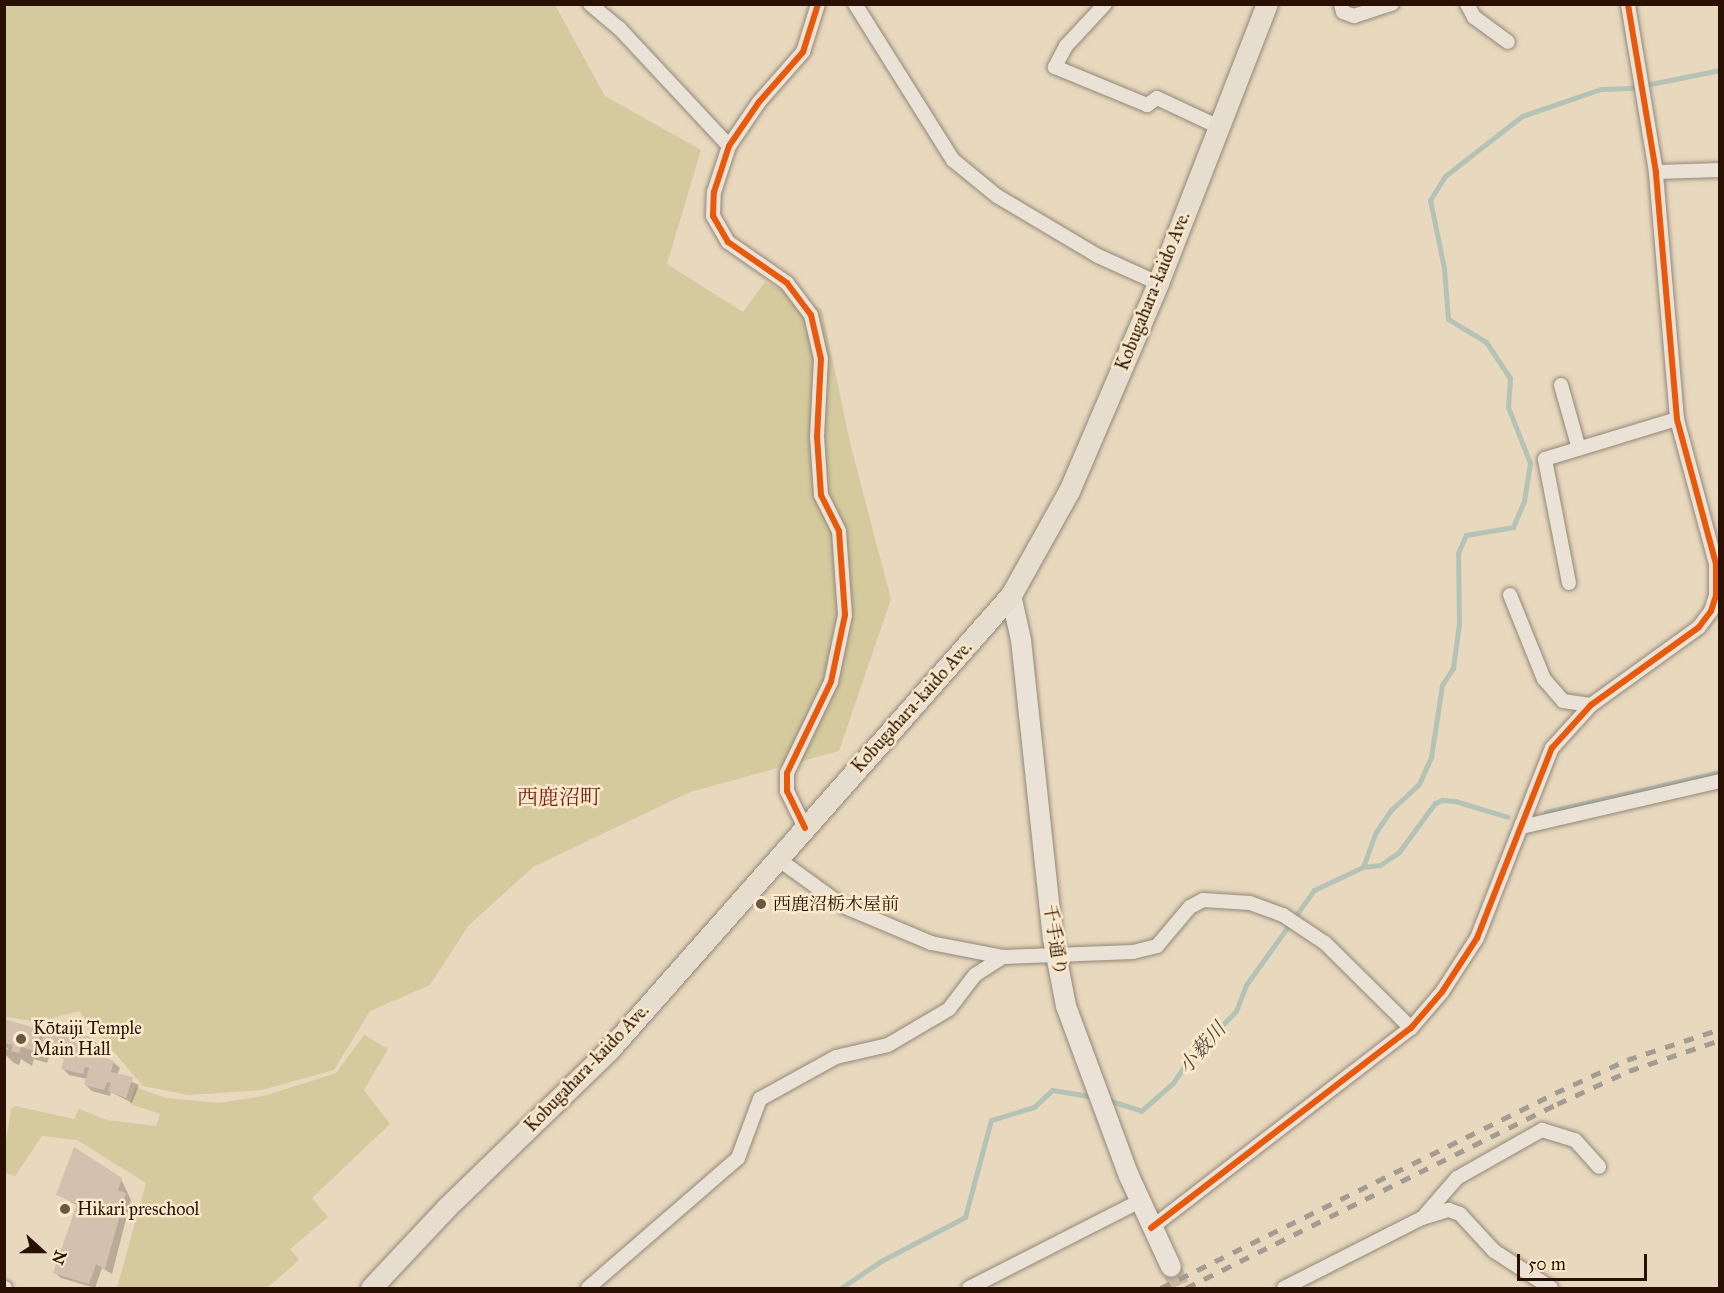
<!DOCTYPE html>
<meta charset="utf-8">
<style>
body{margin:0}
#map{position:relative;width:1724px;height:1293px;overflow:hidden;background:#e7d8be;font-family:"IM FELL Great Primer","Noto Serif JP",serif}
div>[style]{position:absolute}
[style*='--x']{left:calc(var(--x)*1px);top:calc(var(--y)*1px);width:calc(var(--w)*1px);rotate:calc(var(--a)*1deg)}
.green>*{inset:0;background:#d4ca9e}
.shadow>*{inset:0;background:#0003}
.stream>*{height:5px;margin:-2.5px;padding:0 2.5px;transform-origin:2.5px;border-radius:2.5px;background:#b5c3b7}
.building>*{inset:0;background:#d3c0ae}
.secondary-tunnel>*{height:20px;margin-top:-10px;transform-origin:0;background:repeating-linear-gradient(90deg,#cabaa2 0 20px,transparent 0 30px)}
.roads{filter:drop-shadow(0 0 2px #938777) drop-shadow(0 0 2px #938777)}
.street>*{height:14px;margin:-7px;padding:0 7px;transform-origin:7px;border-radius:7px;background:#eae2d6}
.secondary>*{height:20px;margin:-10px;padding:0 10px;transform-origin:10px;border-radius:10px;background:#eae2d6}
.primary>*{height:21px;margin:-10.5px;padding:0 10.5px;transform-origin:10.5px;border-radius:10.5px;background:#e6ddce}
.rail>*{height:4.5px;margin-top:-2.25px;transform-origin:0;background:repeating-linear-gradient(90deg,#a49c90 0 10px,transparent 0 20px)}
.cycleway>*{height:6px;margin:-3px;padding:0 3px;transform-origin:3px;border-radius:3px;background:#e8590c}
.dots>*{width:16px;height:16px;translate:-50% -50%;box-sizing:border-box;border:3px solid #fae9ca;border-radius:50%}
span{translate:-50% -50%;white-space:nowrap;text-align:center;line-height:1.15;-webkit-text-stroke:5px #fae9ca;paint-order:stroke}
.street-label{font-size:18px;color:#291003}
.poi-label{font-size:18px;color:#291003}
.left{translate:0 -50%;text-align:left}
.water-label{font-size:20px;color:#534c41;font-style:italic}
.quarter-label{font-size:21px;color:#7a1f14}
.frame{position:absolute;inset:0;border:6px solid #291003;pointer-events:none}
.north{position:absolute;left:12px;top:1221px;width:60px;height:60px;-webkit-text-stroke:4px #fae9ca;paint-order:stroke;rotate:111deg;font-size:16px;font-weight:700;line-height:24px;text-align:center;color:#291003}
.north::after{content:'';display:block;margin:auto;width:21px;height:27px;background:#291003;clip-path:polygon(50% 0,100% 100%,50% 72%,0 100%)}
.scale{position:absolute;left:1517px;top:1254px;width:130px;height:27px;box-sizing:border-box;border:3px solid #291003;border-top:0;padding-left:8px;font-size:18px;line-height:21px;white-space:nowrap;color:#291003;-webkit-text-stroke:4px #fae9ca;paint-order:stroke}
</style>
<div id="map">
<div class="green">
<div style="clip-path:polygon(4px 5px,555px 5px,605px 96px,701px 150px,667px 264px,743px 312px,765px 282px,822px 310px,851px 447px,891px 599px,839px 751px,690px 792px,533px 867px,468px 926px,430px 985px,370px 1011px,334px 1070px,262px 1090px,189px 1095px,143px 1086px,79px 1011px,39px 1022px,5px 1017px)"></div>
<div style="clip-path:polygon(364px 1035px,388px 1049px,364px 1090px,390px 1124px,312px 1198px,328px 1217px,290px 1249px,299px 1260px,267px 1288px,117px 1288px,146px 1183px,77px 1140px,42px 1136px,15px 1176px,5px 1173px,5px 1148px,11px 1109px,15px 1106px,74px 1119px,79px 1109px,107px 1120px,156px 1126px,160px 1114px,130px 1104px,135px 1087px,166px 1098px,218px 1103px,264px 1096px,336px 1073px)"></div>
</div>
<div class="shadow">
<div style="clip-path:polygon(6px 1021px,43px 1032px,47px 1025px,92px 1039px,99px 1045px,96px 1056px,113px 1062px,120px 1068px,117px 1075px,139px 1085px,132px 1103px,111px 1092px,110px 1096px,92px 1091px,86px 1085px,87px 1079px,69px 1075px,63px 1069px,65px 1059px,50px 1055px,47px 1063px,34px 1059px,32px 1066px,21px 1059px,19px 1065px,14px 1063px,4px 1053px,4px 1048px,9px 1050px,4px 1045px)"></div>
<div style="clip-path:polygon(121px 1179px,131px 1200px,112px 1274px,102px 1268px,95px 1288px,61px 1278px,54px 1272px,78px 1206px,58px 1194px)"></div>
</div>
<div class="stream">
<div style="--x:1546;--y:812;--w:179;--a:-12.9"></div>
<div style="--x:1363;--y:867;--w:37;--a:-70"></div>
<div style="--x:1376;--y:832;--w:27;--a:-56"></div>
<div style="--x:1391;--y:810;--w:38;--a:-43"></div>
<div style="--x:1419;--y:784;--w:30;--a:-66"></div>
<div style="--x:1431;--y:757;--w:73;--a:-81.3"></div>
<div style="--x:1442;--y:685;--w:20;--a:-57"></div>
<div style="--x:1453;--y:668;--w:45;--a:-82.4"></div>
<div style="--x:1459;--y:623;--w:70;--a:-90.8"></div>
<div style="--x:1458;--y:553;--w:20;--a:-66"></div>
<div style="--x:1466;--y:535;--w:48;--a:-9.7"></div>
<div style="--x:1513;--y:527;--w:28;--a:-67"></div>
<div style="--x:1524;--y:501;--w:38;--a:-81"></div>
<div style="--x:1530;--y:463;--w:60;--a:-111.4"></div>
<div style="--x:1508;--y:407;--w:29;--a:-86"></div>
<div style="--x:1510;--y:378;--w:43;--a:-123.7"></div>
<div style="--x:1486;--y:342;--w:44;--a:-148.8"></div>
<div style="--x:1448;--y:319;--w:51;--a:-94.5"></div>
<div style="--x:1444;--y:268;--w:69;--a:-101.6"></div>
<div style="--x:1430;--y:200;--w:28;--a:-58"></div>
<div style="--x:1445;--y:176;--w:98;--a:-37.9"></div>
<div style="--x:1522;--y:116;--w:83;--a:-18.9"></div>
<div style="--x:1601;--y:89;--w:29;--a:-2"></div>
<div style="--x:1630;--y:88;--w:92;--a:-11.3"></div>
<div style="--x:1105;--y:1099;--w:38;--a:18"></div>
<div style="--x:1141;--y:1111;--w:43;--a:-41.2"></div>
<div style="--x:1173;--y:1083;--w:29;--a:-56"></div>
<div style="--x:1189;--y:1059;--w:67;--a:-45.6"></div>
<div style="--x:1236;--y:1011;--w:28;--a:-69"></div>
<div style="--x:1246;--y:985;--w:117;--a:-54.4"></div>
<div style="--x:1314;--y:890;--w:54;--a:-25.1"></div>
<div style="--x:1363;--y:867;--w:17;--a:-7"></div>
<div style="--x:1380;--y:865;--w:23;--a:-34"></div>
<div style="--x:1399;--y:852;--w:61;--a:-53.7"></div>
<div style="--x:1435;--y:803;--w:8;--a:-23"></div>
<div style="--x:1442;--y:800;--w:13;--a:4"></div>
<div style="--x:1455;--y:801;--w:55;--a:16.8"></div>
<div style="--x:841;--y:1288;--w:48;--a:-34"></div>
<div style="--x:881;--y:1261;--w:95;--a:-27.6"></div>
<div style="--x:965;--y:1217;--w:100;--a:-75"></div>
<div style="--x:991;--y:1120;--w:45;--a:-16.8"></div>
<div style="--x:1034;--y:1107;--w:25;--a:-43"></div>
<div style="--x:1052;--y:1090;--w:44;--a:9.2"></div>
</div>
<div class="building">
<div style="clip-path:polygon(5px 1019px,44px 1031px,46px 1023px,93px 1038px,90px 1052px,114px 1061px,111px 1072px,133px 1077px,126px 1098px,108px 1091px,111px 1083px,107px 1082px,104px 1090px,84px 1085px,89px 1068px,85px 1067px,83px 1074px,61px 1069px,65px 1056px,39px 1048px,43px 1036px,40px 1035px,34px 1051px,21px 1047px,19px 1053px,11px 1051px,13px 1045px,5px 1043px)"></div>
<div style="clip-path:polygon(74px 1147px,122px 1178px,118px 1190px,126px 1193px,105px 1269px,96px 1264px,89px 1284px,53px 1273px,77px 1204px,56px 1195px)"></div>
</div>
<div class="secondary-tunnel">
<div style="--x:1171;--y:1267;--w:23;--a:67"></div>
</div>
<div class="roads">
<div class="street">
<div style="--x:590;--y:4;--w:38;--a:40"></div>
<div style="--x:619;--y:28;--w:161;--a:47"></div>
<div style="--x:855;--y:4;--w:184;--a:57.9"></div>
<div style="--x:953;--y:160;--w:57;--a:39.3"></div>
<div style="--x:997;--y:196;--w:117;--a:30.7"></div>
<div style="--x:1098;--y:256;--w:66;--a:24.2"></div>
<div style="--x:1105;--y:4;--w:57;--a:132.9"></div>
<div style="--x:1066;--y:46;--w:24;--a:118"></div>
<div style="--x:1055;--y:67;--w:100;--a:22.4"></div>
<div style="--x:1147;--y:105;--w:12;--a:-35"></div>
<div style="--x:1157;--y:98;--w:68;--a:25.1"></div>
<div style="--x:1341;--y:4;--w:8;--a:76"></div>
<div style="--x:1343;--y:12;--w:12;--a:20"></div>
<div style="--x:1354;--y:16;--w:40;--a:-18"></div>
<div style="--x:1467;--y:4;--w:15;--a:62"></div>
<div style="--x:1474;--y:17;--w:42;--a:36.3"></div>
<div style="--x:1656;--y:172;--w:64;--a:-1.8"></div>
<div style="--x:1561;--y:385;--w:66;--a:74.3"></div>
<div style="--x:1569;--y:583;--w:126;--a:-101"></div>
<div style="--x:1545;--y:459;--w:138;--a:-16.9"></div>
<div style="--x:1510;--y:595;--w:91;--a:68"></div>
<div style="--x:1544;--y:679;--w:29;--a:49"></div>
<div style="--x:1563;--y:701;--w:28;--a:8"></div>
<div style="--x:1521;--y:827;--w:204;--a:-13"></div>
<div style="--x:805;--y:828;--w:41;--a:-115.9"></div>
<div style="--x:787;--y:791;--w:18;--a:-90"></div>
<div style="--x:787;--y:773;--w:101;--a:-64.2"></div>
<div style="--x:831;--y:682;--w:68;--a:-78.2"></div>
<div style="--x:845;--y:615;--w:84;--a:-94.1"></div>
<div style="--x:839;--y:531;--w:40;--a:-116.6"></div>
<div style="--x:821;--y:495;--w:58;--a:-93.9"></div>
<div style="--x:817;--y:437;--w:78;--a:-87.1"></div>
<div style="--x:821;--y:359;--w:45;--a:-102.8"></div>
<div style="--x:811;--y:315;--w:40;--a:-127"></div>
<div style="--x:787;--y:283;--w:72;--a:-145.2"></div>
<div style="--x:728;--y:242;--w:30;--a:-120"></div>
<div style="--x:713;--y:216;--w:24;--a:-88"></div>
<div style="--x:714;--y:192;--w:48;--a:-71.9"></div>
<div style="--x:729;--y:146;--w:53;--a:-55.7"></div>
<div style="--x:759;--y:102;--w:67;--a:-48.7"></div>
<div style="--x:803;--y:52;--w:50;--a:-72.6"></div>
<div style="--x:778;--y:859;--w:80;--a:35.9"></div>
<div style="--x:843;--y:906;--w:95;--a:22.8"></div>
<div style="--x:931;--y:943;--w:73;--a:11"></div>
<div style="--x:1003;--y:957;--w:130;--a:-2.2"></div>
<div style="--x:1133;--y:952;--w:25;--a:-14"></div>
<div style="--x:1157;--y:946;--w:51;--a:-49.8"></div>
<div style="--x:1190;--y:907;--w:15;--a:-28"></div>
<div style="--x:1203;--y:900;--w:47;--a:3.7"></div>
<div style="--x:1250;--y:903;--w:35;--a:20"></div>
<div style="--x:1283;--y:915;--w:50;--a:33.7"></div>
<div style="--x:1325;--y:943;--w:121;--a:44.7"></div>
<div style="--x:1425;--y:1215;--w:49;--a:-49.1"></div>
<div style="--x:1457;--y:1178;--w:98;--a:-29.5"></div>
<div style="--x:1542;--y:1130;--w:34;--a:17"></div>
<div style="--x:1575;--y:1140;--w:36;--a:48"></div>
<div style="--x:1151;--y:1228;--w:328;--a:-37.6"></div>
<div style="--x:1411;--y:1028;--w:48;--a:-49.3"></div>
<div style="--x:1442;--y:992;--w:64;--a:-57.1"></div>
<div style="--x:1477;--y:938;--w:204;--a:-68.5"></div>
<div style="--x:1552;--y:748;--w:58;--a:-47.8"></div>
<div style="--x:1591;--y:705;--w:133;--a:-35.8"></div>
<div style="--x:1699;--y:627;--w:20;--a:-53"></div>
<div style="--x:1711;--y:611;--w:16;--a:-72"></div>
<div style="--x:1716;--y:596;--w:32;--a:-90"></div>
<div style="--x:1716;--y:564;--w:150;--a:-105.1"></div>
<div style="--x:1677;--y:419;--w:248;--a:-94.9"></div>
<div style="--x:1656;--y:172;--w:170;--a:-99.5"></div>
<div style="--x:4;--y:1288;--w:1;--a:0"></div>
<div style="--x:588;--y:1288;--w:198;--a:-40.9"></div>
<div style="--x:738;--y:1158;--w:63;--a:-69.6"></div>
<div style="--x:760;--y:1099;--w:87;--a:-28.9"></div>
<div style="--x:836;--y:1057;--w:53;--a:-13"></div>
<div style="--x:888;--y:1045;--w:71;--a:-30.5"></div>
<div style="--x:949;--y:1009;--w:43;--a:-52.6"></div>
<div style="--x:975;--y:975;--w:33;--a:-33"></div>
<div style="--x:969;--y:1288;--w:192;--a:-27"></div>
<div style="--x:1284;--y:1288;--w:155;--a:-26.9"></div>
<div style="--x:1422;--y:1218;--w:28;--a:-17"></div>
<div style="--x:1449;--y:1210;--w:12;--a:20"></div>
<div style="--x:1460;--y:1214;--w:50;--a:47.4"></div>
<div style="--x:1494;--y:1251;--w:68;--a:33"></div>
</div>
<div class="secondary">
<div style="--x:1011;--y:595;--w:46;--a:77.5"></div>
<div style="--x:1021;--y:640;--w:301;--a:83.9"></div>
<div style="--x:1053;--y:939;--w:68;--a:79"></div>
<div style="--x:1066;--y:1006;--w:181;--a:69.7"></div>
<div style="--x:1129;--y:1176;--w:100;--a:65.2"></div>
</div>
<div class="primary">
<div style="--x:371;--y:1288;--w:110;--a:-46.8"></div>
<div style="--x:446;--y:1208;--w:227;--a:-44.1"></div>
<div style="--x:609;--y:1050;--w:607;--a:-48.54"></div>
<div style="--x:1011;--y:595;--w:119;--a:-60.9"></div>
<div style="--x:1069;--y:491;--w:226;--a:-66.8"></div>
<div style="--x:1158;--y:283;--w:300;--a:-68.7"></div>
</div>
</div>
<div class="rail">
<div style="--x:1161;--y:1288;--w:440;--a:-26.3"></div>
<div style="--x:1555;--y:1093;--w:79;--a:-24.6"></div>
<div style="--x:1627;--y:1060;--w:98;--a:-18.4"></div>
<div style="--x:1186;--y:1288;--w:414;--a:-26.4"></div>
<div style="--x:1557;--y:1104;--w:79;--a:-24.6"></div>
<div style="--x:1629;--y:1071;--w:96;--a:-18.8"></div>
</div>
<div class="cycleway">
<div style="--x:805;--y:828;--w:41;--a:-115.9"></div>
<div style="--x:787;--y:791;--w:18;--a:-90"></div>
<div style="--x:787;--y:773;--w:101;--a:-64.2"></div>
<div style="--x:831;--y:682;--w:68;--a:-78.2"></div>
<div style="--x:845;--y:615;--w:84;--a:-94.1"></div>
<div style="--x:839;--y:531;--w:40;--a:-116.6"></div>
<div style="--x:821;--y:495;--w:58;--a:-93.9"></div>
<div style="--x:817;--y:437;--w:78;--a:-87.1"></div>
<div style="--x:821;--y:359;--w:45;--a:-102.8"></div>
<div style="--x:811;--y:315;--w:40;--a:-127"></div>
<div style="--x:787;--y:283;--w:72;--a:-145.2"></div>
<div style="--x:728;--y:242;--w:30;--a:-120"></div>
<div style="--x:713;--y:216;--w:24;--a:-88"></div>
<div style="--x:714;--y:192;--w:48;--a:-71.9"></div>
<div style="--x:729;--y:146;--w:53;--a:-55.7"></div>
<div style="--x:759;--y:102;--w:67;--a:-48.7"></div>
<div style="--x:803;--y:52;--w:50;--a:-72.6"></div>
<div style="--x:1151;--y:1228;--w:328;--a:-37.6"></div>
<div style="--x:1411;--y:1028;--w:48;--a:-49.3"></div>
<div style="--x:1442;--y:992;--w:64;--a:-57.1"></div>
<div style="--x:1477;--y:938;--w:204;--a:-68.5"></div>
<div style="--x:1552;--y:748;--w:58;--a:-47.8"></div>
<div style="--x:1591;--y:705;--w:133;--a:-35.8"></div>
<div style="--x:1699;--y:627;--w:20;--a:-53"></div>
<div style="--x:1711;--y:611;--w:16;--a:-72"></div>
<div style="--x:1716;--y:596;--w:32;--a:-90"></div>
<div style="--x:1716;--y:564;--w:150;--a:-105.1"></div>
<div style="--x:1677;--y:419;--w:248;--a:-94.9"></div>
<div style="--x:1656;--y:172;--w:170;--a:-99.5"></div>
</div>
<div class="dots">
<div style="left:761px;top:904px;background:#6c5644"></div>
<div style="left:21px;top:1039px;background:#6c5644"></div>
<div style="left:65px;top:1209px;background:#6c5644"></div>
</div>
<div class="street-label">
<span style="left:1153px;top:291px;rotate:-68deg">Kobugahara-kaido Ave.</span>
<span style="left:912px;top:707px;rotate:-48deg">Kobugahara-kaido Ave.</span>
<span style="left:1055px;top:940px;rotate:81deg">千手通り</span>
<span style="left:587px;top:1068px;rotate:-46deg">Kobugahara-kaido Ave.</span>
</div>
<div class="poi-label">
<span class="left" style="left:773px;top:904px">西鹿沼栃木屋前</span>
<span class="left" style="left:33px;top:1039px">Kōtaiji Temple<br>Main Hall</span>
<span class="left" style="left:77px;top:1209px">Hikari preschool</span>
</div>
<div class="water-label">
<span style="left:1202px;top:1048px;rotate:-49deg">小薮川</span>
</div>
<div class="quarter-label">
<span style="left:559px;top:797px">西鹿沼町</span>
</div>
<div class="frame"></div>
<div class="north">N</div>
<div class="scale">50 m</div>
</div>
